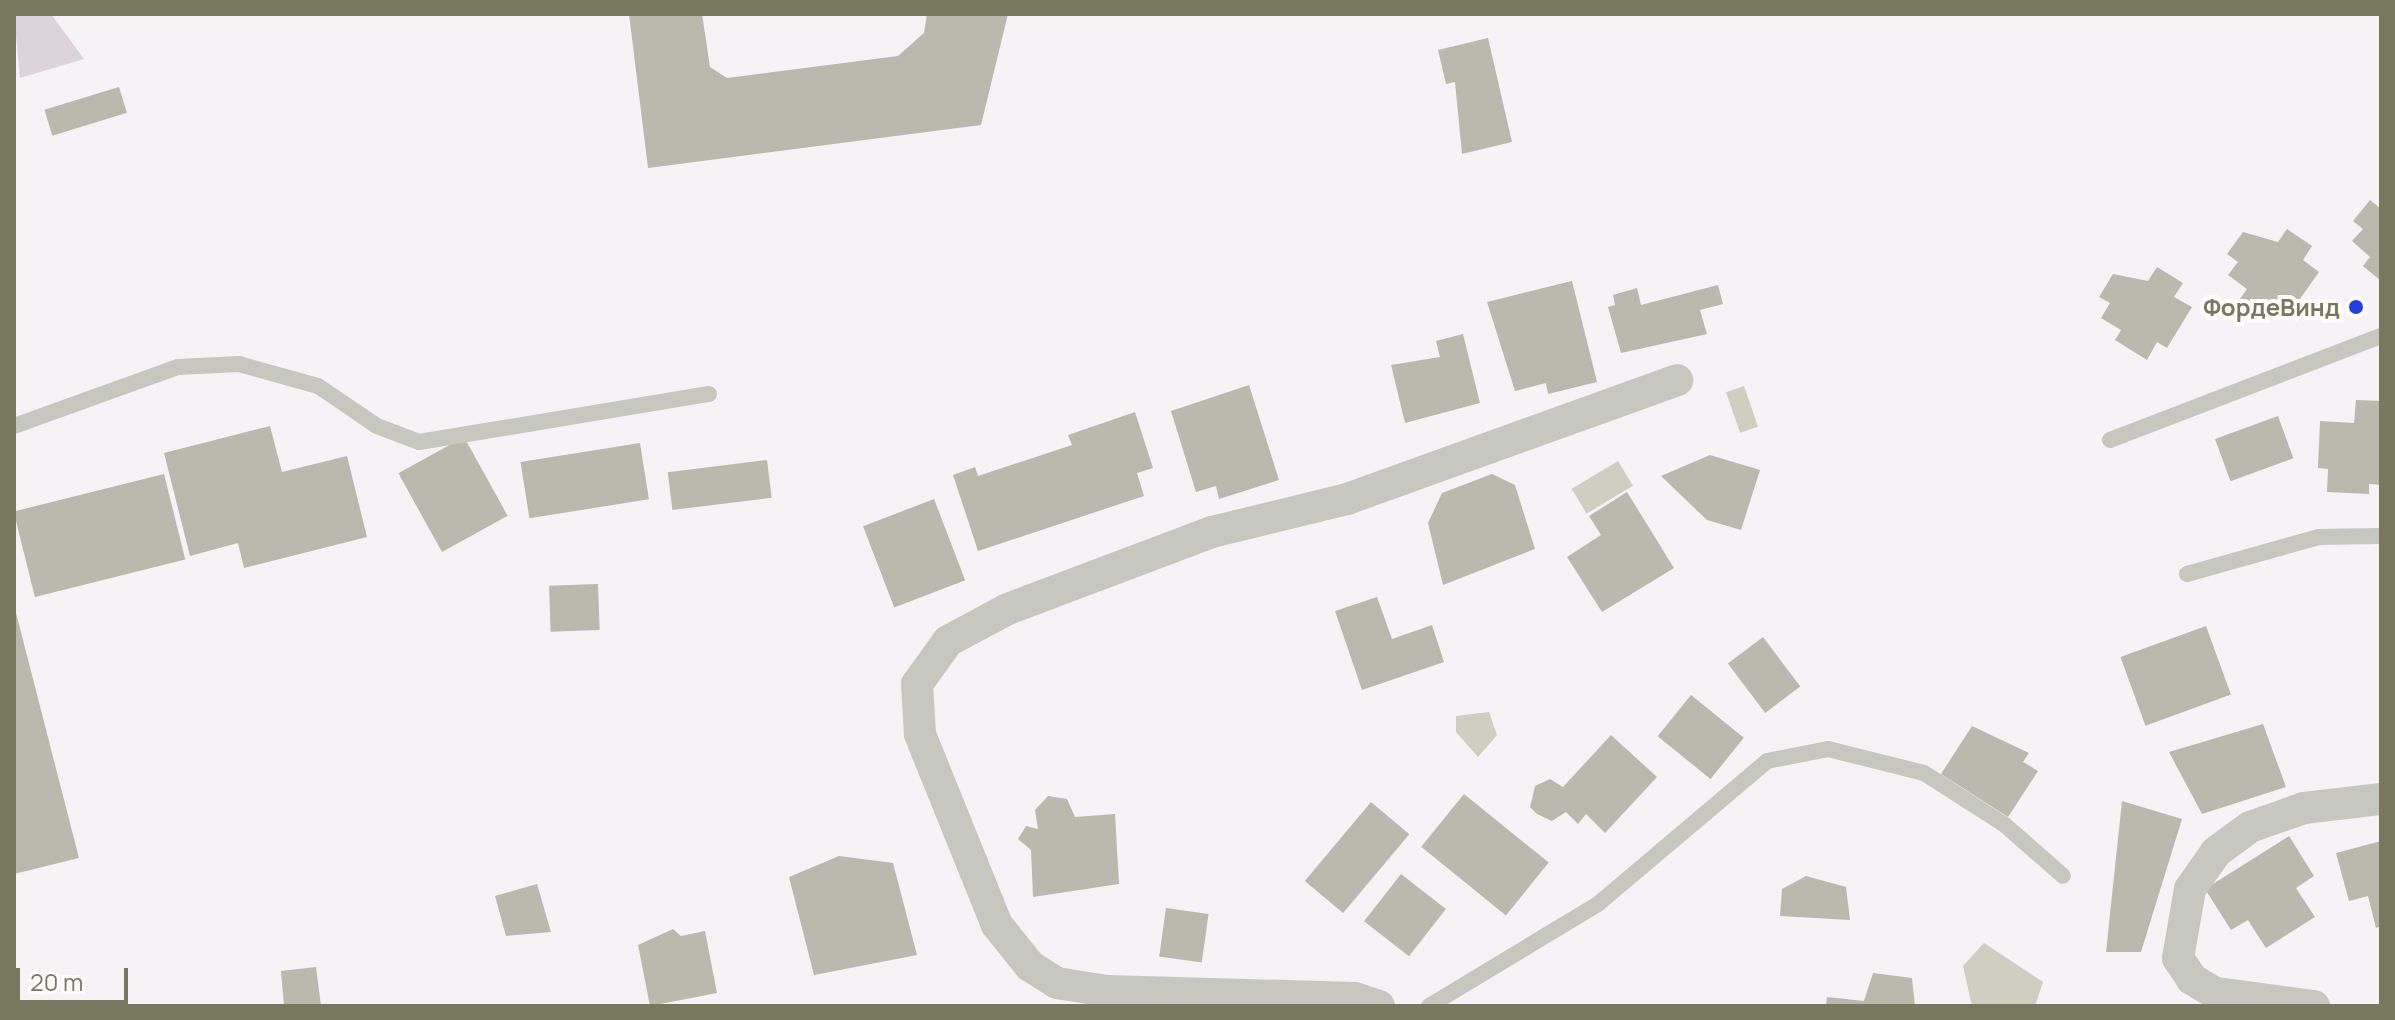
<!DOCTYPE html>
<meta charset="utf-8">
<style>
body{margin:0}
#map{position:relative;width:2395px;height:1020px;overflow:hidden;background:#f5f3f6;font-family:Manrope,sans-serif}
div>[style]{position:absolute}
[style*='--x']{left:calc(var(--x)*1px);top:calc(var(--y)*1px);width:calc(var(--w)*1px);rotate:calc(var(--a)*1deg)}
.green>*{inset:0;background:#ddd4db}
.water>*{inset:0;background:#cfcec1;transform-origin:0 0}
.building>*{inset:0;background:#bab9ad;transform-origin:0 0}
.lane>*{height:16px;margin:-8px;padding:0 8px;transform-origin:8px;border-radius:8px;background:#c6c7bf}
.street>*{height:32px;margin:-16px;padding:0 16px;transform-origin:16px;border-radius:16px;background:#c6c7bf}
.dots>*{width:22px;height:22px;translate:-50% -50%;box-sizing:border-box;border:4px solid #fff;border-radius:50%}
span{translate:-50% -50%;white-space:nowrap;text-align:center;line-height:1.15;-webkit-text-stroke:8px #fff;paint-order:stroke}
.poi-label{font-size:24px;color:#77785d;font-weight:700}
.right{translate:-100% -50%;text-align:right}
.frame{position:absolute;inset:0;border:16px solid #77785d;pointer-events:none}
.scale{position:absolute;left:16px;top:968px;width:112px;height:36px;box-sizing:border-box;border:4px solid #77785d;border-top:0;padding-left:10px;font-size:24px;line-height:28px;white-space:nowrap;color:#77785d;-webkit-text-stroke:6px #fff;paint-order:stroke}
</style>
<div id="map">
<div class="green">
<div style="clip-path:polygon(51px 14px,84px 59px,20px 78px,14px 15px)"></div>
</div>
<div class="water">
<div style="left:1744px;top:386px;width:43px;height:19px;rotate:71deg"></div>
<div style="left:1618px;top:461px;width:29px;height:54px;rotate:59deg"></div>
<div style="clip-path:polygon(1489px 712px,1497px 735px,1478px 757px,1456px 732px,1456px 716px)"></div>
<div style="clip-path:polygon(1984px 943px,2043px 982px,2035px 1006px,1972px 1006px,1963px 966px)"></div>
</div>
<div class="building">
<div style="clip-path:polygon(629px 14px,702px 14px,710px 67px,727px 78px,898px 56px,924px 33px,927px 14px,1008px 14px,981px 125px,648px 168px)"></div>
<div style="clip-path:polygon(1488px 38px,1512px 142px,1462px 154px,1455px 82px,1446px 84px,1438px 50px)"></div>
<div style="left:119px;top:87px;width:27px;height:78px;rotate:73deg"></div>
<div style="clip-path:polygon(2370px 200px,2381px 209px,2381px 281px,2363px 266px,2370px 257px,2352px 241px,2363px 229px,2353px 221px)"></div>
<div style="clip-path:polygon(2287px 229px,2312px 246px,2303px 260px,2319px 272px,2292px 310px,2282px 304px,2270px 320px,2240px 299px,2247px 289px,2228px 275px,2238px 262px,2227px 254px,2243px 232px,2278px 242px)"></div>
<div style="clip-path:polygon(2157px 267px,2183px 283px,2174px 297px,2192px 307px,2167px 348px,2157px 342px,2147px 360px,2115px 340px,2121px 330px,2101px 318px,2110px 303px,2099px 297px,2113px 274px,2148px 281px)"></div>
<div style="clip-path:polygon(1572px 281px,1597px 382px,1548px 394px,1546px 383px,1515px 391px,1487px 302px)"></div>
<div style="clip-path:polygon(1718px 285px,1723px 304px,1700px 310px,1707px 334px,1621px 353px,1608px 307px,1615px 305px,1613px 295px,1637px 288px,1641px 305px)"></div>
<div style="clip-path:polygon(1463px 334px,1480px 403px,1405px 423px,1391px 365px,1440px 357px,1436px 341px)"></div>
<div style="clip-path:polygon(1249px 385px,1279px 480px,1219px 499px,1216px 486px,1196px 492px,1171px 411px)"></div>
<div style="clip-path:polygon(2356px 400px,2381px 401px,2381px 485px,2369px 484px,2369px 494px,2327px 492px,2328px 469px,2318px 468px,2320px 421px,2354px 423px)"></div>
<div style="clip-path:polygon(1135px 412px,1153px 468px,1137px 473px,1144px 496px,978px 551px,953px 475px,975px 467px,978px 476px,1072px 445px,1068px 435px)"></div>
<div style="left:2278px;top:416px;width:45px;height:67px;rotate:70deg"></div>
<div style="clip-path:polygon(270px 426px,282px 472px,347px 456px,367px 537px,244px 568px,238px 543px,190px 556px,164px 453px)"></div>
<div style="left:464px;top:437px;width:90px;height:75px;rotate:61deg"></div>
<div style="left:640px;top:443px;width:57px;height:121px;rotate:81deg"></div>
<div style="clip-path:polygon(1710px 455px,1760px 470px,1741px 530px,1707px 520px,1661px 476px)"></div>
<div style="left:767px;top:460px;width:38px;height:100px;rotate:83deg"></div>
<div style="left:164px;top:474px;width:88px;height:155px;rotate:76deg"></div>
<div style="clip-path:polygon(1492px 474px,1515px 485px,1535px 549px,1443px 585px,1428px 523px,1442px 493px)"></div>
<div style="clip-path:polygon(1627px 492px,1674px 568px,1602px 612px,1567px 557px,1601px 535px,1589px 516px)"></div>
<div style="left:934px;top:499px;width:87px;height:76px;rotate:69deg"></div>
<div style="left:598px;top:584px;width:46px;height:49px;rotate:88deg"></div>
<div style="clip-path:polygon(1377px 597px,1392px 639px,1432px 625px,1444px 662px,1362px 690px,1335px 611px)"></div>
<div style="clip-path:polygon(14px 605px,79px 858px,14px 874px)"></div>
<div style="left:2206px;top:626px;width:73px;height:91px;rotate:70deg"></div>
<div style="left:1763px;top:637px;width:62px;height:44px;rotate:53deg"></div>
<div style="left:1691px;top:695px;width:68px;height:53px;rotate:39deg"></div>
<div style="clip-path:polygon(2263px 724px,2286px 787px,2202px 814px,2169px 752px)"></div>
<div style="clip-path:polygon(1972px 726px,2029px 753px,2023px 762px,2038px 771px,2008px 817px,1941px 774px)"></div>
<div style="clip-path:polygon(1611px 735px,1657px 777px,1605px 833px,1586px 814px,1578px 824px,1566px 812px,1552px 821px,1537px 814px,1530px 807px,1535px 786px,1550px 779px,1563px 787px)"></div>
<div style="left:1464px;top:794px;width:109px;height:68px;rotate:39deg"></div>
<div style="clip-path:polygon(1048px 796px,1067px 799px,1075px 817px,1115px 814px,1119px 884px,1033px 897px,1031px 850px,1018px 839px,1026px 826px,1038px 829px,1035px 810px)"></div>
<div style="clip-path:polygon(2122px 801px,2182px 819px,2141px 952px,2106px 952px)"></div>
<div style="left:1371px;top:802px;width:50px;height:103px;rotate:40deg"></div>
<div style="clip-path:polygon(2289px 836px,2314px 876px,2296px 888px,2315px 917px,2266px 948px,2248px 920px,2231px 930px,2205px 889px)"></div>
<div style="clip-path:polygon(2381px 841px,2381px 926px,2376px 928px,2368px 896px,2349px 901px,2336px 853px)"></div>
<div style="clip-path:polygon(839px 856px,893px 863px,917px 955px,814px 975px,789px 877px)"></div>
<div style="left:1401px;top:874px;width:57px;height:60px;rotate:38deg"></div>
<div style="clip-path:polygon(1806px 876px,1846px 887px,1850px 920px,1780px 916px,1782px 889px)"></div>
<div style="clip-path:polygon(537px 884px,551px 932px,506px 936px,495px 896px)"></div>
<div style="left:1166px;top:908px;width:43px;height:49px;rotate:8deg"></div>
<div style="clip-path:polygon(673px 929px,681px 936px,705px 931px,717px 993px,650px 1006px,638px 945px)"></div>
<div style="clip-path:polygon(316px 967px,321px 1006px,284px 1006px,281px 971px)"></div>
<div style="clip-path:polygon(1873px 973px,1912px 978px,1915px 1006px,1826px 1006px,1827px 997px,1864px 1001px)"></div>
</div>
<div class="lane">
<div style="--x:14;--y:426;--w:174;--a:-19.8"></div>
<div style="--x:178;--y:367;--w:61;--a:-2.8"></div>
<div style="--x:239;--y:364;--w:82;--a:15.6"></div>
<div style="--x:318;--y:386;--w:71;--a:34.1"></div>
<div style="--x:377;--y:426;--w:45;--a:20.9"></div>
<div style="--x:419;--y:442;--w:294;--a:-9.4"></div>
<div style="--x:2110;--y:440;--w:290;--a:-21"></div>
<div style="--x:2187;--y:574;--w:137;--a:-15.7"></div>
<div style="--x:2319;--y:537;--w:62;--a:-0.9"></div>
<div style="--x:1429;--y:1006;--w:197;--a:-31.1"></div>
<div style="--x:1598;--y:904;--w:221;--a:-40.2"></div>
<div style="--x:1767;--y:761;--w:62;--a:-11.1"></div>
<div style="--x:1828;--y:749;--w:99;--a:14"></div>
<div style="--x:1924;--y:773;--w:96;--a:32.7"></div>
<div style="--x:2005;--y:825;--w:77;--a:41.3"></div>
</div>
<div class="street">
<div style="--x:1379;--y:1006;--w:25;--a:-162"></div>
<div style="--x:1355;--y:998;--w:248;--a:-178.4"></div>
<div style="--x:1107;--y:991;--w:51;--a:-170.9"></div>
<div style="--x:1057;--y:983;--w:32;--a:-148"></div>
<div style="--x:1030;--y:966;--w:53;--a:-128.8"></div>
<div style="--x:997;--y:925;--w:206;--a:-112"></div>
<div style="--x:920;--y:734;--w:50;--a:-93.4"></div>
<div style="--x:917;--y:684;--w:53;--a:-54.2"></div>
<div style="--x:948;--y:641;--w:68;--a:-28.1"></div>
<div style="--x:1008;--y:609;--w:218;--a:-20.7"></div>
<div style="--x:1212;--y:532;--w:139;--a:-13.7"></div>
<div style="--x:1347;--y:499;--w:351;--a:-19.8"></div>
<div style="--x:2314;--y:1006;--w:100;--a:-172.5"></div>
<div style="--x:2215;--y:993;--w:27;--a:-149"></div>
<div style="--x:2192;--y:979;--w:25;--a:-124"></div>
<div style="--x:2178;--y:958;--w:70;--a:-80.1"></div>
<div style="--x:2190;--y:889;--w:45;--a:-54.9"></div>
<div style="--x:2216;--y:852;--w:42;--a:-36.3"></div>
<div style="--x:2250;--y:827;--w:57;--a:-19.4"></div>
<div style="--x:2304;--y:808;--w:78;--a:-6.7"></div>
</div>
<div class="dots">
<div style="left:2356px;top:307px;background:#243ee5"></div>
</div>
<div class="poi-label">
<span class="right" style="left:2340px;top:307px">ФордеВинд</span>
</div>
<div class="frame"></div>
<div class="scale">20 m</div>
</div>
